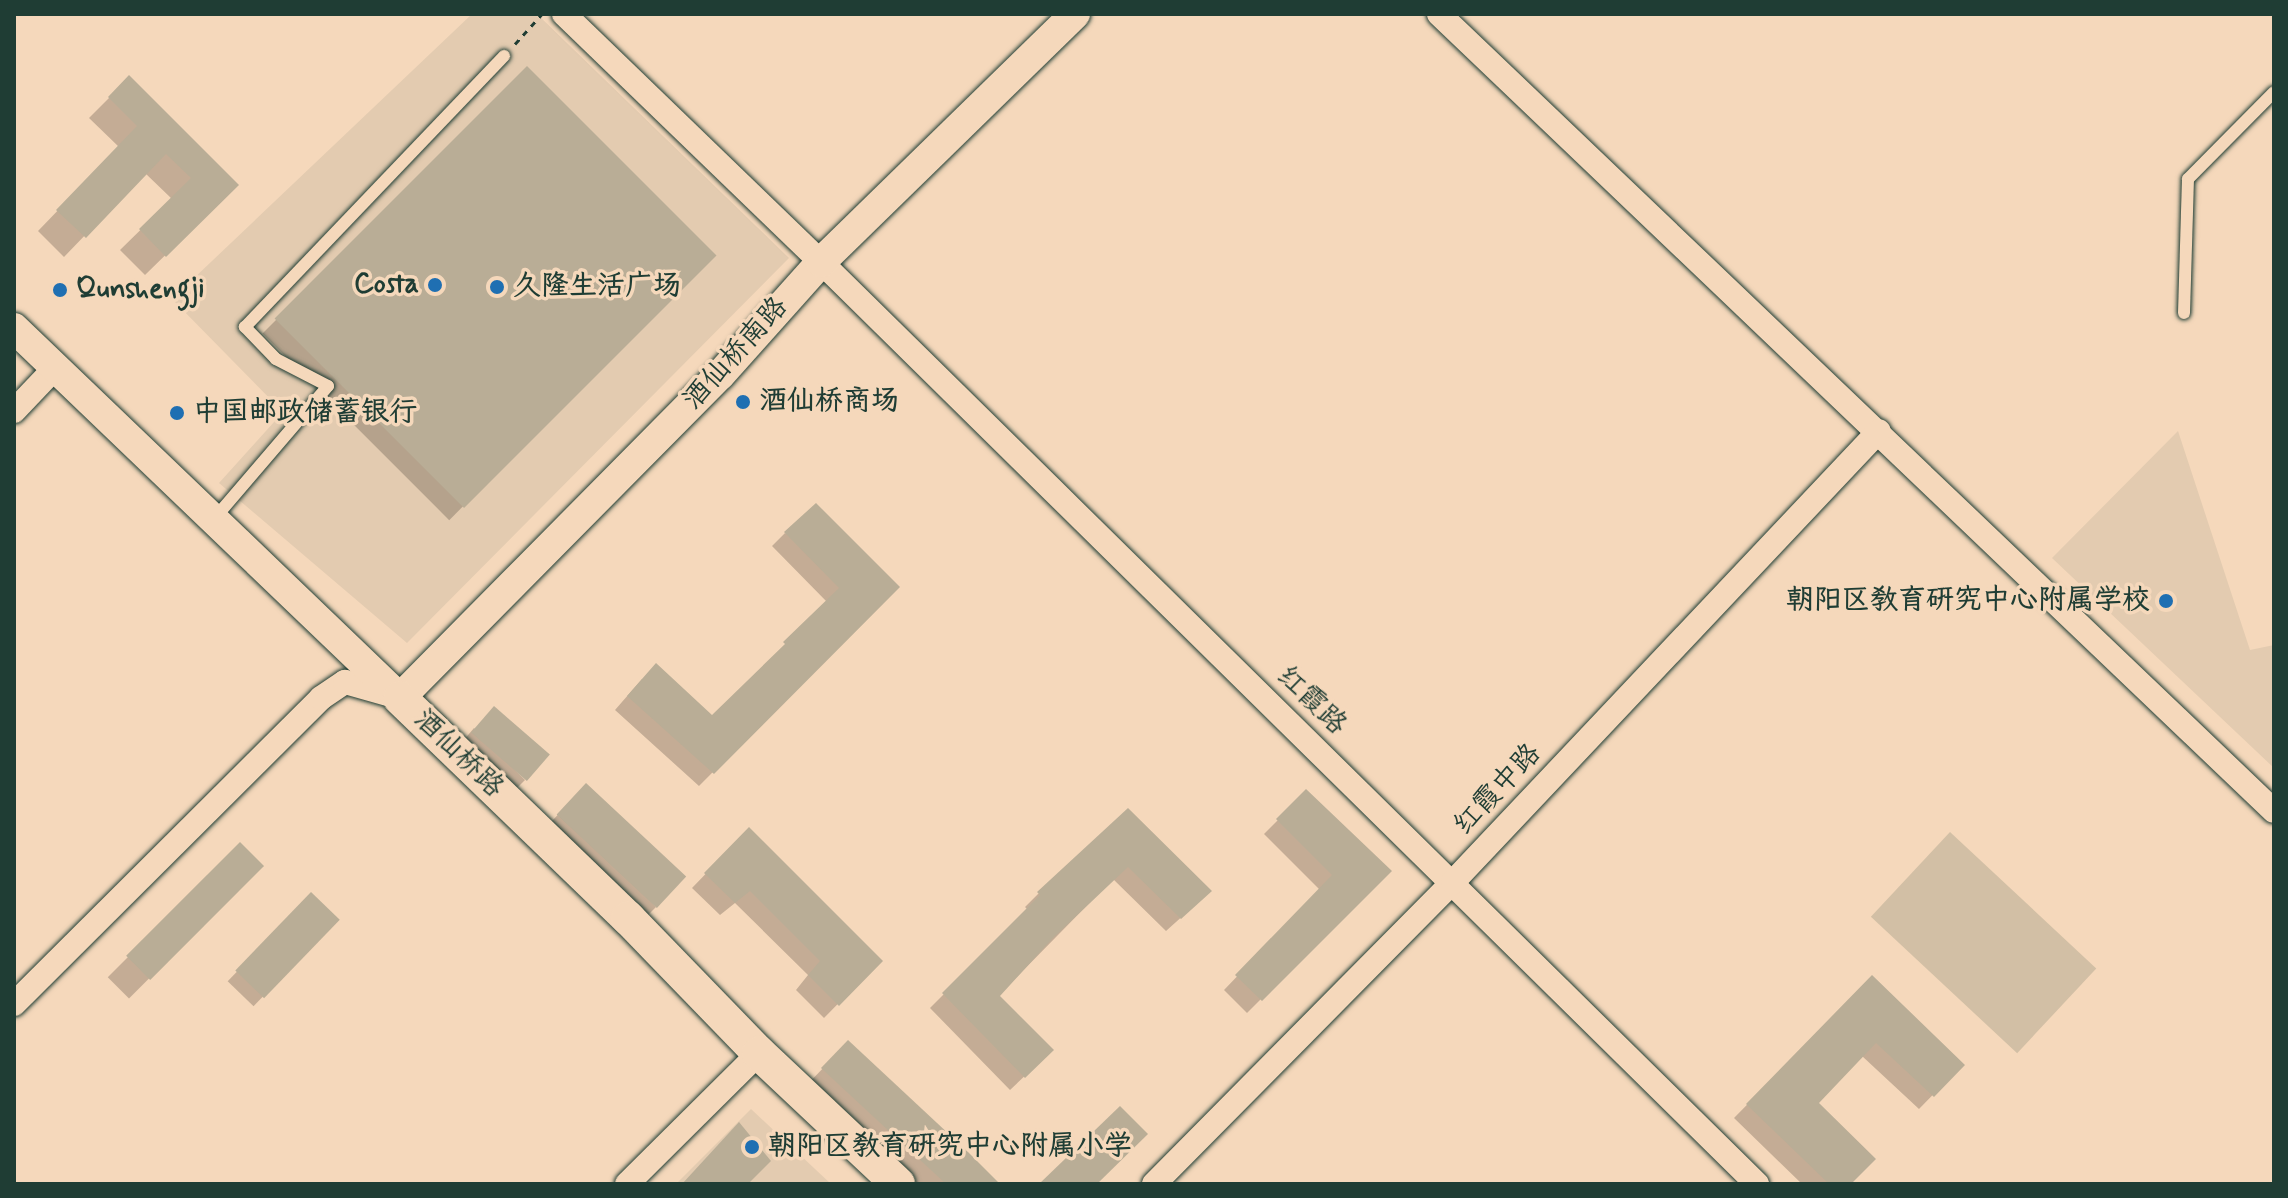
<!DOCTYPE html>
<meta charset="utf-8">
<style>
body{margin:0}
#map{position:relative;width:2288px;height:1198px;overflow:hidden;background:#f5d8bb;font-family:Mynerve,"LXGW WenKai TC",sans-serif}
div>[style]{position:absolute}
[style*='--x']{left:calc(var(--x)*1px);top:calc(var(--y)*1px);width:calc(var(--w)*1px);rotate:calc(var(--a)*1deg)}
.built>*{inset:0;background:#e3cbb0}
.green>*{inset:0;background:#d2bfa5;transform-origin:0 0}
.shadow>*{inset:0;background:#0003;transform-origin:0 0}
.building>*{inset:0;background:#b9ad96;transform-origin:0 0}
.path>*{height:3px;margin-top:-1.5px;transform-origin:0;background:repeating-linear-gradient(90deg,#1f3d34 0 6px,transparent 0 12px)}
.roads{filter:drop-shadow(0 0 2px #1f3d34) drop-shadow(0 0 2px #1f3d34)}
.service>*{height:12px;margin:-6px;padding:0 6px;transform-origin:6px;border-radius:6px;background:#f5d8bb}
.minor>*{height:24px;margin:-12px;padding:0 12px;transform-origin:12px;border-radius:12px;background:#f5d8bb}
.tertiary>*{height:30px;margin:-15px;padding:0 15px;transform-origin:15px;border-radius:15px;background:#f5d8bb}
.secondary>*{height:34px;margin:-17px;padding:0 17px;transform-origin:17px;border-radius:17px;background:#f5d8bb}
.dots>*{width:22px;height:22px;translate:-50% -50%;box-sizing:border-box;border:4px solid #f5d8bb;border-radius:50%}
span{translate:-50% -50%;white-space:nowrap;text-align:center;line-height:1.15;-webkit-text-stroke:7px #f5d8bb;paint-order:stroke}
.poi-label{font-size:28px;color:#1f3d34;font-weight:700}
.right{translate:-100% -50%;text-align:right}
.left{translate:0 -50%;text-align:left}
.street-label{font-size:28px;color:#1f3d34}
.frame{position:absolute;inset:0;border:16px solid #1f3d34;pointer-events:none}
</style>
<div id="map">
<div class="built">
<div style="clip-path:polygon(472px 14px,537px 14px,789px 258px,407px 643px,219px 483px,283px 412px,172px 299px)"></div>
<div style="clip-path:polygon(2178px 431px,2250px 650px,2274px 645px,2274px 768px,2052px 558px)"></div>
<div style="clip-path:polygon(751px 1109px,831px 1184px,676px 1184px)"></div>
</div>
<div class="green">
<div style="left:1950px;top:832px;width:200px;height:116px;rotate:43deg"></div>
</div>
<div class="shadow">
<div style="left:527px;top:69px;width:264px;height:374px;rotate:45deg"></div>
<div style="clip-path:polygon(129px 78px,237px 185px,145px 275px,120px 250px,172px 199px,145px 173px,64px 257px,38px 231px,119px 147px,89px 118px)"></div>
<div style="clip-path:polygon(785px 533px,897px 587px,699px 786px,615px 710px,642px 679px,712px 718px,773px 658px,827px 602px,772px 546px)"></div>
<div style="clip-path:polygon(474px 728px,525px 780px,505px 800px,452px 754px)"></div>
<div style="clip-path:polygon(1306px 792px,1389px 871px,1247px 1013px,1224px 990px,1320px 890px,1264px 834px)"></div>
<div style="clip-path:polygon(566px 806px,656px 907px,636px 927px,538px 836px)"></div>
<div style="clip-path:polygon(1128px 810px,1196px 904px,1166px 931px,1113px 879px,997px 997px,1052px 1050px,1010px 1090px,930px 1008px,1028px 910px,1025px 907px,1038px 894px)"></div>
<div style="clip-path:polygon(749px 829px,880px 961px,824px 1018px,796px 990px,808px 975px,735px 903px,720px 915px,692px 888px)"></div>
<div style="left:240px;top:845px;width:30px;height:187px;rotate:45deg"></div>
<div style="left:311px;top:895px;width:36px;height:120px;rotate:44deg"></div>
<div style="clip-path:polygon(1872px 978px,1962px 1065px,1919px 1109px,1862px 1056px,1817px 1103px,1848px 1184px,1802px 1184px,1734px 1118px)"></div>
<div style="clip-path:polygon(828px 1063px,995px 1184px,906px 1184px,802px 1090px)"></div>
</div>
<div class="building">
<div style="left:527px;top:66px;width:268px;height:357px;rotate:45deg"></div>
<div style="clip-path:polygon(129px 75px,239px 185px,166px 257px,139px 229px,191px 178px,166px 154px,86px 238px,56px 210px,137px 126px,108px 97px)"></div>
<div style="clip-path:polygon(816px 503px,900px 587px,714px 774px,627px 696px,656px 663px,712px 715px,785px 644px,783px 642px,839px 588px,784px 532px)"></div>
<div style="left:494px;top:706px;width:74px;height:35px;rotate:41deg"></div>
<div style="left:586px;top:783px;width:137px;height:43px;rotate:43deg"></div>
<div style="clip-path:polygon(1306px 789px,1392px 871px,1262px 1001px,1235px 975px,1332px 875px,1276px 819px)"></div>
<div style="clip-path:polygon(1128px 808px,1212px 891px,1181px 919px,1128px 867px,1052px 939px,1000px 996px,1054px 1050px,1025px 1078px,942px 993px,1040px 895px,1037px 892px)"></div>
<div style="clip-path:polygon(749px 827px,883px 961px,839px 1006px,808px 975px,820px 961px,750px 891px,735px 903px,704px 873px)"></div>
<div style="left:240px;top:842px;width:34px;height:161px;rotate:45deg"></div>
<div style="left:311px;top:892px;width:40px;height:109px;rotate:44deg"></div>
<div style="clip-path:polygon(1872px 975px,1965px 1065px,1934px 1097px,1876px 1043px,1819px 1103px,1876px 1159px,1851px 1184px,1829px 1184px,1746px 1104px)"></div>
<div style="clip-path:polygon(848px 1040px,966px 1150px,1000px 1184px,946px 1184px,821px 1068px)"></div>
<div style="clip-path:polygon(1120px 1106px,1148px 1134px,1097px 1184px,1039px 1184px)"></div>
<div style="clip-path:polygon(739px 1122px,771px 1161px,748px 1184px,682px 1184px)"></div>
</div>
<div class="path">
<div style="--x:515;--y:44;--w:40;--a:-48"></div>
</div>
<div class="roads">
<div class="service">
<div style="--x:2184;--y:313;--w:134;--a:-88.3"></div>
<div style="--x:2188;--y:179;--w:122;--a:-45.3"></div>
<div style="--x:214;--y:519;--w:175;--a:-49.4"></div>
<div style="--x:328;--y:386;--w:59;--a:-152.6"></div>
<div style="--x:276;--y:359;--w:45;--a:-134.1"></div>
<div style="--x:245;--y:327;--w:375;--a:-46.3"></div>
</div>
<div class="minor">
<div style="--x:564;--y:14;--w:357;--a:44"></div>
<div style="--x:821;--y:262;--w:1314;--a:44.57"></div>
<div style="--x:1439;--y:14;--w:1154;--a:43.67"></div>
<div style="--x:14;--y:411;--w:59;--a:-46.4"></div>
<div style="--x:14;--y:1004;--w:433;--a:-44.9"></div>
<div style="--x:321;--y:698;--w:29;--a:-34"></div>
<div style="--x:345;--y:682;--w:55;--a:15.8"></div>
<div style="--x:627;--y:1184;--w:186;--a:-44.8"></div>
<div style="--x:1154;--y:1184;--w:425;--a:-45.3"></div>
<div style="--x:1453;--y:882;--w:620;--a:-46.63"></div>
</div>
<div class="tertiary">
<div style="--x:14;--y:328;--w:535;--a:43.79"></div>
<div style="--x:400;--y:698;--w:455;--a:-45.3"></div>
<div style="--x:720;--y:375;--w:152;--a:-48.2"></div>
<div style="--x:821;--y:262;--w:355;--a:-44.3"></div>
</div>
<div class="secondary">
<div style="--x:400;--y:698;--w:317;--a:44"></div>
<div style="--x:628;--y:918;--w:188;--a:45.9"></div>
<div style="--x:759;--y:1053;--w:191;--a:43.3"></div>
</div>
</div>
<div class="dots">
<div style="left:435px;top:285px;background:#1f6fb2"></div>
<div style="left:497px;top:287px;background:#1f6fb2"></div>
<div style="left:60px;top:290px;background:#1f6fb2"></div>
<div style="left:743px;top:402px;background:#1f6fb2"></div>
<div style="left:177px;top:413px;background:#1f6fb2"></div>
<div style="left:2166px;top:601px;background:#1f6fb2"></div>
<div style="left:752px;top:1147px;background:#1f6fb2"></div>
</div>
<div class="poi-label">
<span class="right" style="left:419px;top:285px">Costa</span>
<span class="left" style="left:513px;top:287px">久隆生活广场</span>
<span class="left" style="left:76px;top:290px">Qunshengji</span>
<span class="left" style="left:759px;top:402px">酒仙桥商场</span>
<span class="left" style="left:193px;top:413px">中国邮政储蓄银行</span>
<span class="right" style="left:2150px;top:601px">朝阳区教育研究中心附属学校</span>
<span class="left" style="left:768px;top:1147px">朝阳区教育研究中心附属小学</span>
</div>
<div class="street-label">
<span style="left:736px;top:354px;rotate:-48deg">酒仙桥南路</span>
<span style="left:1311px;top:701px;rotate:44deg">红霞路</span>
<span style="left:458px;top:754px;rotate:44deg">酒仙桥路</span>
<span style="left:1498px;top:790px;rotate:-47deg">红霞中路</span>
</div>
<div class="frame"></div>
</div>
